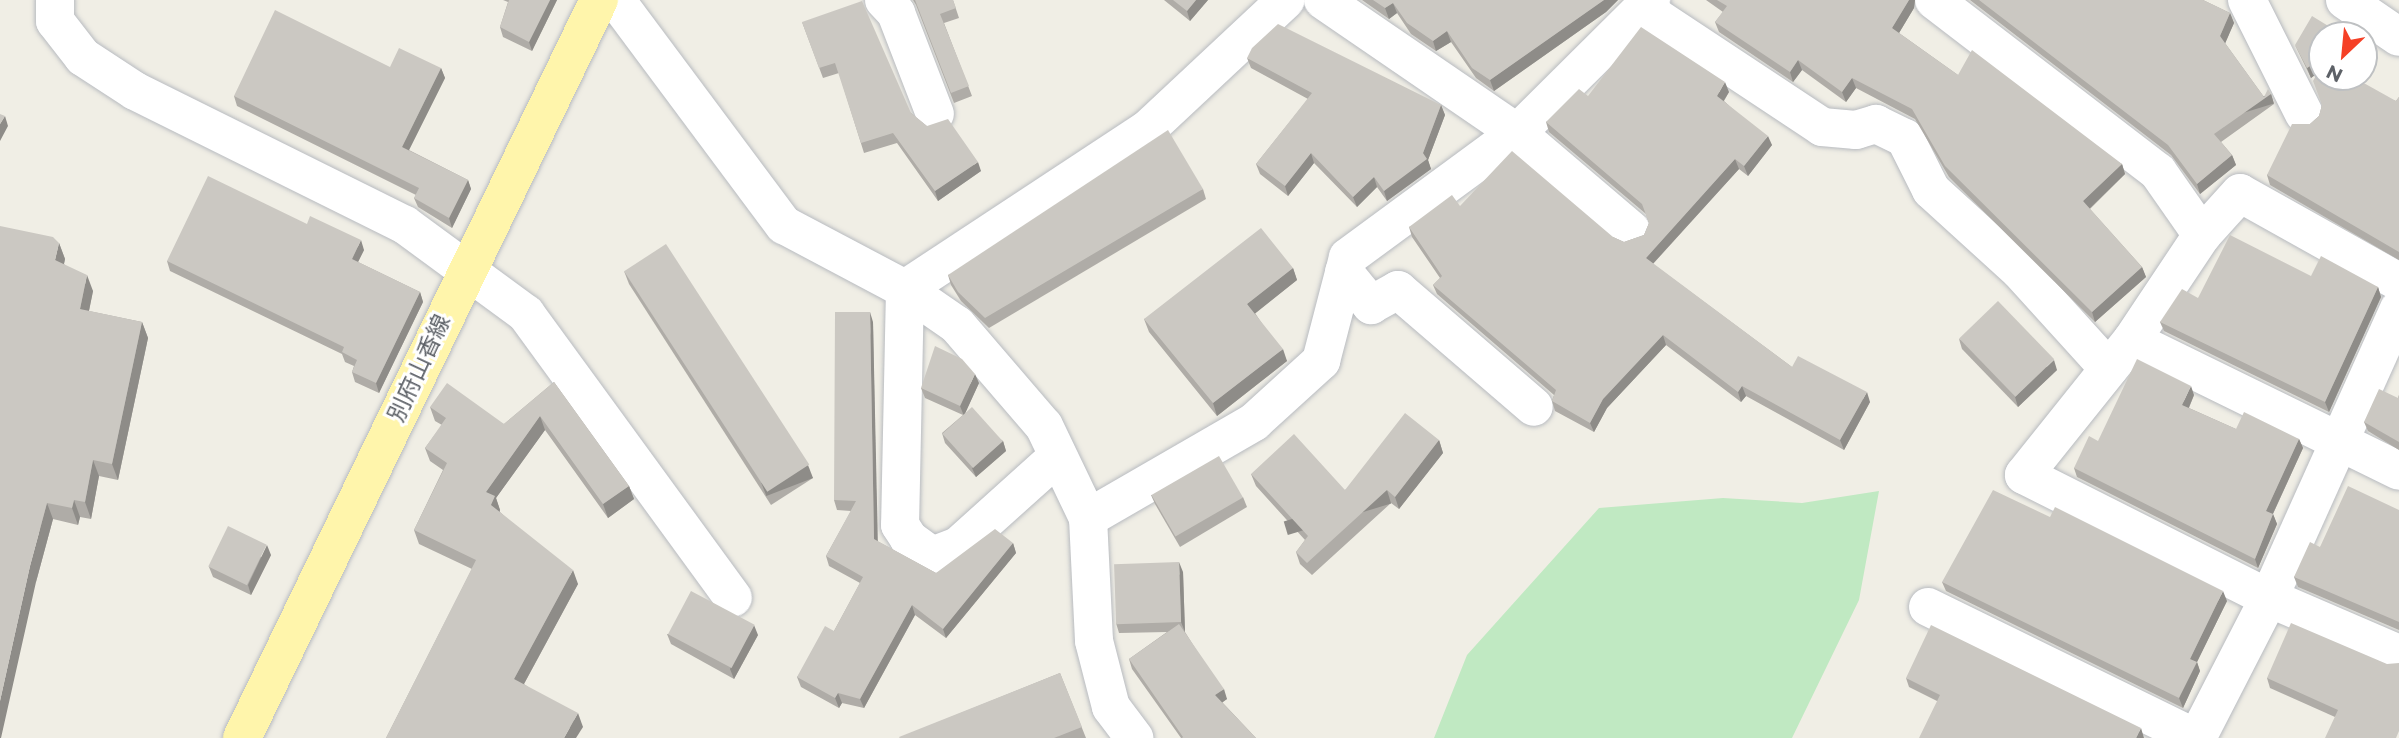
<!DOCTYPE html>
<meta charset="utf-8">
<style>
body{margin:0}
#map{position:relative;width:2399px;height:738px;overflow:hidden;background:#f0eee5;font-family:Montserrat,"Noto Sans JP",sans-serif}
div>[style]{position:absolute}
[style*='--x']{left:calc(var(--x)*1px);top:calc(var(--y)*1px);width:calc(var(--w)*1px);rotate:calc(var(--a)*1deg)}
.green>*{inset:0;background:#c0e9c2}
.roads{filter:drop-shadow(0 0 2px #b8bbc0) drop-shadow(0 0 2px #b8bbc0)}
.minor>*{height:38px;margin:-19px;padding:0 19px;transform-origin:19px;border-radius:19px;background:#fff}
.major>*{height:38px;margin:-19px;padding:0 19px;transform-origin:19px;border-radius:19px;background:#fff5ab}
.wall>*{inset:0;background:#afaca7}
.shaded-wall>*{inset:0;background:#8e8c88;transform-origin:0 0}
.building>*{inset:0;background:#cbc8c2;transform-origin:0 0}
span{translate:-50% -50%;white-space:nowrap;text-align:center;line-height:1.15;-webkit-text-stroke:6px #fff;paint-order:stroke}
.street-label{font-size:23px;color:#5d6167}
.north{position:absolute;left:2308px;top:21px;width:70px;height:70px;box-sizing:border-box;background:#fff;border:2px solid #bec0c2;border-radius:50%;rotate:206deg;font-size:19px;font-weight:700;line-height:28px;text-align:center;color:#5d6167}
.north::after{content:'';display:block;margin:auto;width:24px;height:32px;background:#f54026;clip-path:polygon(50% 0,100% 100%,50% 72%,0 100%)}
</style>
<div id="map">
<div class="green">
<div style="clip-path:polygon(1879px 491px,1859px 600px,1792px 738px,1434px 738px,1467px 655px,1599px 508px,1723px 498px,1802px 503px)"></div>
</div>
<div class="roads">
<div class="minor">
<div style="--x:55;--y:0;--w:21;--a:90"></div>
<div style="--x:55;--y:21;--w:46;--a:52.1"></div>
<div style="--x:83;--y:57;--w:62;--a:33.2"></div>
<div style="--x:135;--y:91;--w:301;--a:26.4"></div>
<div style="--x:405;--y:225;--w:150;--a:36.3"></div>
<div style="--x:526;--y:314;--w:351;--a:53.9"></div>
<div style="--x:616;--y:0;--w:281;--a:53.3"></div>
<div style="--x:784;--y:225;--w:137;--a:27.9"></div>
<div style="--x:905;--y:289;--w:63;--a:34.7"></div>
<div style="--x:957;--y:325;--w:133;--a:49.3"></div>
<div style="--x:1044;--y:426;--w:102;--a:64.4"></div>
<div style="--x:1088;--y:518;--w:123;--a:87.2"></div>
<div style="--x:1094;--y:641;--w:68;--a:75.6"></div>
<div style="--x:1111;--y:707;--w:39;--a:53"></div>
<div style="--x:884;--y:0;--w:18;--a:47"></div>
<div style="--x:896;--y:13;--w:108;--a:68.9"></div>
<div style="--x:1323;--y:0;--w:235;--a:34.4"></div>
<div style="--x:1517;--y:133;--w:150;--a:40.4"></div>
<div style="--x:1934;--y:0;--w:282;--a:37.5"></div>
<div style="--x:2158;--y:172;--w:77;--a:55.1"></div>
<div style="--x:2247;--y:0;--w:127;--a:63.4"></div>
<div style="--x:2345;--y:0;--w:65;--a:34.4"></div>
<div style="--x:1644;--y:9;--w:214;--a:33.5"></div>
<div style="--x:1822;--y:127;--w:34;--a:5"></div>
<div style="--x:1856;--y:130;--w:21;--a:-17"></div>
<div style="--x:1876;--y:124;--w:32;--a:26"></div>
<div style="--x:1905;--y:138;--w:58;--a:63.4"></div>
<div style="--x:1931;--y:190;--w:120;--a:42.3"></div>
<div style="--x:2020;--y:271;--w:132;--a:47.8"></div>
<div style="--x:1344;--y:272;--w:43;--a:50.7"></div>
<div style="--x:1371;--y:305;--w:31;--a:-29"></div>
<div style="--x:1398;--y:290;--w:179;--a:40.7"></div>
<div style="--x:2399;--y:282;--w:182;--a:-150.8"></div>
<div style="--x:2240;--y:193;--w:57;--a:132.1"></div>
<div style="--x:2202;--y:235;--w:126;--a:123.7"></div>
<div style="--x:2132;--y:340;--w:173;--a:128.7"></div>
<div style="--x:2024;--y:475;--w:274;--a:26.7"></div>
<div style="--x:2269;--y:598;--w:142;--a:23.3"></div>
<div style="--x:905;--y:289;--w:292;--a:-33.4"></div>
<div style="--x:1149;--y:128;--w:187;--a:-43.1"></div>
<div style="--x:905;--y:289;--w:236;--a:91.2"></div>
<div style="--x:900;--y:525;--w:17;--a:57"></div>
<div style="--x:909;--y:539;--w:29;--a:36"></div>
<div style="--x:932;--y:556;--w:28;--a:-21"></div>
<div style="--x:958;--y:546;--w:133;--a:-42"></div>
<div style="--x:2132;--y:340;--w:297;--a:26.1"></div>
<div style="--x:1088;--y:518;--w:192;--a:-30"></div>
<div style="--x:1254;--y:422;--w:91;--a:-42.3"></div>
<div style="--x:1321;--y:361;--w:107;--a:-75.4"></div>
<div style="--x:1348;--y:257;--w:210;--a:-36.3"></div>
<div style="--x:1517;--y:133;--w:189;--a:-44.8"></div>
<div style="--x:1928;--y:607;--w:297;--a:26.1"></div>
<div style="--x:2197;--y:738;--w:157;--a:-62.8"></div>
<div style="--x:2269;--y:598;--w:317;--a:-65.8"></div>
</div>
<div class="major">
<div style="--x:242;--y:738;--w:820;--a:-64.19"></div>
</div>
</div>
<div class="wall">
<div style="clip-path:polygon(503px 0,557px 0,532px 51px,503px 37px,500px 27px,508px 2px)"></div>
<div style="clip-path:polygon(913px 0,953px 0,959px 18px,944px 23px,972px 96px,954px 103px,916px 5px)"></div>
<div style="clip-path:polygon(1164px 0,1208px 0,1190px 21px)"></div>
<div style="clip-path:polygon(1362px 0,1618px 0,1606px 12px,1494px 91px,1476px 78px,1451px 42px,1436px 51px,1411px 34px,1397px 13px,1389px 19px)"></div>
<div style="clip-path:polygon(1706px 0,1915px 0,1914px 8px,1899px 33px,1958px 75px,2122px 164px,2125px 174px,2090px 209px,2142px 267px,2146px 277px,2095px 322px,1949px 177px,1915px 119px,1856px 88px,1846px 102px,1802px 70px,1793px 82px,1719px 32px,1715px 22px,1723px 12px)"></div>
<div style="clip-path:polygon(1970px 0,2203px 0,2230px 13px,2234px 23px,2225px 43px,2264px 97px,2271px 94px,2274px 104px,2221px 142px,2232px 155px,2236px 165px,2200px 194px,2171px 155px)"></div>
<div style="clip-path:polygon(802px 22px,911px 113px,981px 171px,938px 201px,897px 143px,864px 153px,839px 73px,823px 78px)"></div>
<div style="clip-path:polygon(2295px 45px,2322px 77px,2396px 101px,2399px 97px,2399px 260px,2270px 185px,2267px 175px,2310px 124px,2319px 116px,2322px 105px,2317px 73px,2311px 78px)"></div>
<div style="clip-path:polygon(1247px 58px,1441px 105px,1445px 115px,1428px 160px,1431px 169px,1387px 201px,1377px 187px,1357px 207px,1314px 163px,1288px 196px,1260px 174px,1256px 164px,1308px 99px,1251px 68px)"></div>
<div style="clip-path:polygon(390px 67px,441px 68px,445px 78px,409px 150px,468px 180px,471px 189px,452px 228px,418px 207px,414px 198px,416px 195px,237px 106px,234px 96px)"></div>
<div style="clip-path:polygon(1729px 92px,1724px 101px,1772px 145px,1748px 176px,1739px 169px,1653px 264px,1792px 367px,1870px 402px,1844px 450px,1746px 396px,1741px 402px,1666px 345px,1607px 408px,1594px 432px,1555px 411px,1552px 401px,1554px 395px,1437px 294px,1433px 285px,1440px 278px,1412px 237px,1409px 227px,1460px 206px,1613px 237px,1624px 242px,1644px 235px,1649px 223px,1646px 214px,1549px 132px,1546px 122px,1588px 96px)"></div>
<div style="clip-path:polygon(1203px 189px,1206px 199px,989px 328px,961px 301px,951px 285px,948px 275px)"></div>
<div style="clip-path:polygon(307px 224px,364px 250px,358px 262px,420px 292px,423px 302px,379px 393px,355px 382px,352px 372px,354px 366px,345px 362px,342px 354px,170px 271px,167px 261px)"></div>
<div style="clip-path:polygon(59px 243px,65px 259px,64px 264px,93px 291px,89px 311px,142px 322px,148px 338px,118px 480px,99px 476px,91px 519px,80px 517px,78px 525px,53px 519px,36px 582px)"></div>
<div style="clip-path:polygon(1293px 268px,1297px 280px,1255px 313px,1287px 361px,1217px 416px,1149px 332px,1144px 319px)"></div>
<div style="clip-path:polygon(624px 271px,813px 478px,771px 505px,629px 284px)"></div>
<div style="clip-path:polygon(2311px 276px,2378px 287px,2381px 297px,2329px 412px,2164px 331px,2160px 322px,2198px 298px)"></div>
<div style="clip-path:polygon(873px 322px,877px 541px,936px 573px,1013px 543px,1016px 553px,946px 638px,915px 615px,864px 708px,842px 703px,839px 708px,801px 687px,797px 677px,834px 631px,860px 583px,829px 566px,826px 556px,851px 511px,837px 510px,834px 500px)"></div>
<div style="clip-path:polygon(1959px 339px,2057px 370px,2018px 407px,1962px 349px)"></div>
<div style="clip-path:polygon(554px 382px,629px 486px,634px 499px,608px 518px,545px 430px,496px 498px,500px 510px,500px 512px,578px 584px,524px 684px,583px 727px,386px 738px,472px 569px,419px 544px,414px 530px,443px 470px,430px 461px,425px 448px,442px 425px,435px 421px,430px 407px,504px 424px)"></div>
<div style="clip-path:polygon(979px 383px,965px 413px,1003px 441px,1006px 451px,976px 477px,945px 443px,942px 433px,963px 415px,925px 398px,921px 388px)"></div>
<div style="clip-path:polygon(2194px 395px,2189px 408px,2236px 429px,2299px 439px,2303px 448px,2273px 514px,2277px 524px,2258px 568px,2077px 477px,2074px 468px)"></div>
<div style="clip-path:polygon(2399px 395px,2399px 450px,2368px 431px,2364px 422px,2398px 398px)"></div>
<div style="clip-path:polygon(1439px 440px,1443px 453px,1399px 509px,1391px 503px,1312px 575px,1300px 564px,1296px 552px,1305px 540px,1256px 486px,1251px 474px,1345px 490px)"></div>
<div style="clip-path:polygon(1151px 495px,1243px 497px,1247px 507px,1180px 547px,1155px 504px)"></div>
<div style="clip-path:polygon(2399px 510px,2399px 630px,2298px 587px,2294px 577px,2320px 547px)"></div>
<div style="clip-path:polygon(271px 555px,251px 595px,213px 577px,209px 567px)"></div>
<div style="clip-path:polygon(1183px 572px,1185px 632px,1227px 699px,1222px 702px,1256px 738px,1181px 738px,1132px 669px,1129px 659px,1167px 632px,1119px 633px,1116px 623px)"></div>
<div style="clip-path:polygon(1942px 582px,2227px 601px,2197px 662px,2200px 671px,2183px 708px,1946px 591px)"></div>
<div style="clip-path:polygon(667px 634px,758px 635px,734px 679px,671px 644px)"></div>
<div style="clip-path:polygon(2387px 664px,2335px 717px,2270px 688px,2267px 678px)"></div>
<div style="clip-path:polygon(1060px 673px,1086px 738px,899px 738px)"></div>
<div style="clip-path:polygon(1906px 678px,2144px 738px,1937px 701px,1909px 687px)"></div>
</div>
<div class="shaded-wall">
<div style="clip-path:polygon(550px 0,557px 0,532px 51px,529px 42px)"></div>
<div style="clip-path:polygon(1196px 0,1208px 0,1190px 21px,1187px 11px)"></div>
<div style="clip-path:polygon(1604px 0,1618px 0,1606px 12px,1494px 91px,1490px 80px)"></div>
<div style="clip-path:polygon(1909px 0,1915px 0,1914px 8px,1896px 38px,1892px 28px)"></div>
<div style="clip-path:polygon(1393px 3px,1397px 13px,1389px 19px,1385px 8px)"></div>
<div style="clip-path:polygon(2230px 13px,2234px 23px,2224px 46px,2220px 36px)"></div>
<div style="clip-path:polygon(1447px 31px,1451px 42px,1436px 51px,1433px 41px)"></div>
<div style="clip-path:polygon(2322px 58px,2322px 70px,2311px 78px,2307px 68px)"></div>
<div style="clip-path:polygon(1798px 60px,1802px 70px,1793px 82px,1790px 72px)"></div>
<div style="clip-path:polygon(441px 68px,445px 78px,406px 156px,402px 147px)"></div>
<div style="clip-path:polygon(1852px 78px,1856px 88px,1846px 102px,1842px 92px)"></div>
<div style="clip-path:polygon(1725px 82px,1729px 92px,1721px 105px,1717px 96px)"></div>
<div style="left:2271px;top:94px;width:10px;height:70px;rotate:73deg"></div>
<div style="clip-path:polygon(1441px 105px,1445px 115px,1428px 160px,1431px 169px,1387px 201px,1384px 191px,1423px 153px)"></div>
<div style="clip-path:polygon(5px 116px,8px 126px,0 141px,0 124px)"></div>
<div style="clip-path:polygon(1768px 136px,1772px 145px,1748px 176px,1744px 166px)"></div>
<div style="clip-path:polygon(1311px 153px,1314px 163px,1288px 196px,1285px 186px)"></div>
<div style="clip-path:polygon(2232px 155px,2236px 165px,2200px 194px,2197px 184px)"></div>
<div style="clip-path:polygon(1735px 159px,1739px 169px,1649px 268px,1646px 258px)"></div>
<div style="clip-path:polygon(978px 162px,981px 171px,938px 201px,935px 191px)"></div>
<div style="clip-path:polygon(2122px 164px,2125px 174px,2087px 211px,2083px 201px)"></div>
<div style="clip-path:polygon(1374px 177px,1377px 187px,1357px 207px,1353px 197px)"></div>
<div style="clip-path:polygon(468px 180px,471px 189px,452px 228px,449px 218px)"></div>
<div style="clip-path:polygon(361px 240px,364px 250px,355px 268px,352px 259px)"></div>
<div style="clip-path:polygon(59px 243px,65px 259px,61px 277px,55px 260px)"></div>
<div style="clip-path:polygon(2142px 267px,2146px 277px,2095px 322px,2092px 312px)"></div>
<div style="clip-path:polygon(1293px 268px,1297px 280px,1252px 316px,1247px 304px)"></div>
<div style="clip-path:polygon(87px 275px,93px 291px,86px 325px,80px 309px)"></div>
<div style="clip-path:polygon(2378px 287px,2381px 297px,2329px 412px,2325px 402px)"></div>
<div style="clip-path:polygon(420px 292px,423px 302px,379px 393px,376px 383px)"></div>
<div style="clip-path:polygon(870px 312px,873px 322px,878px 549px,874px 539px)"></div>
<div style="clip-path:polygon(142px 322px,148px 338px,118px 480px,112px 464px)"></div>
<div style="clip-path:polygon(1663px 335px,1666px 345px,1607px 408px,1594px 432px,1590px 423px,1603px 399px)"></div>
<div style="clip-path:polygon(1283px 349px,1287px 361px,1217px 416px,1213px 403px)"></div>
<div style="clip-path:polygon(2054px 360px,2057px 370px,2018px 407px,2015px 397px)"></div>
<div style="clip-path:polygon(975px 374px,979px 383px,964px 416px,960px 406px)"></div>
<div style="clip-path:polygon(1742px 386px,1746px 396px,1741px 402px,1738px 392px)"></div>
<div style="clip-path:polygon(2191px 386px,2194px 395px,2186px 414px,2182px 405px)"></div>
<div style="clip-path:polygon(1867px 392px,1870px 402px,1844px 450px,1840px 440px)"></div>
<div style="clip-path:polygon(540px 416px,545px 430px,496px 498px,500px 510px,496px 519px,486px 492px)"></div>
<div style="clip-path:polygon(2299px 439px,2303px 448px,2270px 520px,2266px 511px)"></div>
<div style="clip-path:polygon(1439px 440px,1443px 453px,1399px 509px,1395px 497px)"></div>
<div style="clip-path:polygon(1003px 441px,1006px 451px,976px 477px,972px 468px)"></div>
<div style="clip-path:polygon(93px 460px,99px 476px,91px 519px,85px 502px)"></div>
<div style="left:808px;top:465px;width:14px;height:50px;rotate:69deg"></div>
<div style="clip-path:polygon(629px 486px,634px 499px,608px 518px,603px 504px)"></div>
<div style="left:1387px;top:490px;width:14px;height:108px;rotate:73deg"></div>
<div style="clip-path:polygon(74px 500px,80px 517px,78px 525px,72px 508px)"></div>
<div style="clip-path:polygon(47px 503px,53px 519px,36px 582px,1px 738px,0 738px,0 701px,30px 566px)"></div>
<div style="clip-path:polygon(2273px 514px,2277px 524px,2258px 568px,2255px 559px)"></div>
<div style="clip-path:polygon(1013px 543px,1016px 553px,946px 638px,943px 629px)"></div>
<div style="clip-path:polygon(267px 545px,271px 555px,251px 595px,248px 585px)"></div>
<div style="clip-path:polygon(1179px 562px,1183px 572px,1185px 632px,1181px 622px)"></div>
<div style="clip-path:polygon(573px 570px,578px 584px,519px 693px,514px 679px)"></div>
<div style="clip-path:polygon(2223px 591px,2227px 601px,2197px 662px,2200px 671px,2183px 708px,2179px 698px,2190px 659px)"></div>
<div style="clip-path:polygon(912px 605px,915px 615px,864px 708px,860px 699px)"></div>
<div style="clip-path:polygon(754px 625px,758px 635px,734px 679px,730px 669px)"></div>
<div style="clip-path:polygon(1224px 689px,1227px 699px,1219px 705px,1215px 695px)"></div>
<div style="clip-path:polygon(838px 693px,842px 703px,839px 708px,835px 698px)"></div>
<div style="clip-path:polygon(578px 713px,583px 727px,576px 738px,564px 738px)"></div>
<div style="clip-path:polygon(2141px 728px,2144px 738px,2136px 738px)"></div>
</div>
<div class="building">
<div style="clip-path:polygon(509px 0,550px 0,529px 42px,500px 27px)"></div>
<div style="clip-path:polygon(915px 0,953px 0,956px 8px,940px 14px,969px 86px,951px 93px)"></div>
<div style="clip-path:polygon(1173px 0,1196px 0,1187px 11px)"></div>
<div style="clip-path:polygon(1373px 0,1604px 0,1490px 80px,1472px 68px,1447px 31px,1433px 41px,1407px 23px,1393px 3px,1385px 8px)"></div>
<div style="clip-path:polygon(1717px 0,1909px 0,1892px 28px,1958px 75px,1972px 50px,2122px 164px,2083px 201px,2142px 267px,2092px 312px,1945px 166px,1912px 109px,1852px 78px,1842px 92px,1798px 60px,1790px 72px,1715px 22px,1727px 6px)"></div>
<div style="clip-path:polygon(1979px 0,2203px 0,2230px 13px,2220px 36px,2264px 97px,2268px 89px,2271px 94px,2214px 134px,2232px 155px,2197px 184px,2168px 145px)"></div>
<div style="clip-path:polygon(862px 1px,911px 113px,927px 126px,948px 119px,978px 162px,935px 191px,893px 133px,861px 143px,835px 63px,819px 68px,802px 22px)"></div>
<div style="clip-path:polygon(275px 10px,390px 67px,399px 48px,441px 68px,402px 147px,468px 180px,449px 218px,414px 198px,419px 188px,234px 96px)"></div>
<div style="clip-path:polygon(2312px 16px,2343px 35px,2322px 35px,2322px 58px,2307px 68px,2295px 45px)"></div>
<div style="clip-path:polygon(1278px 24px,1441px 105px,1423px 153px,1427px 159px,1384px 191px,1374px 177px,1353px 197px,1311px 153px,1285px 186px,1256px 164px,1312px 93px,1247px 58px,1252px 48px)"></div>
<div style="clip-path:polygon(1641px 27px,1725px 82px,1717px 96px,1768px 136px,1744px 166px,1735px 159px,1646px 258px,1792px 367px,1798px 356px,1867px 392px,1840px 440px,1742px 386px,1738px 392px,1663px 335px,1603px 399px,1590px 423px,1552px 401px,1556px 390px,1433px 285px,1442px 276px,1409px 227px,1452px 195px,1460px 206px,1512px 151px,1613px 237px,1624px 242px,1644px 235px,1649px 223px,1642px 204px,1546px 122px,1579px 89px,1588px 96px)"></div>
<div style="clip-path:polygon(2322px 64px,2322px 77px,2353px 77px,2396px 101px,2399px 97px,2399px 252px,2267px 175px,2292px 124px,2310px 124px,2319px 116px,2322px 105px,2313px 81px)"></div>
<div style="clip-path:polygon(0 114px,5px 116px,0 124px)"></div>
<div style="clip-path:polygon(1168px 130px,1203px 189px,985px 318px,958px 292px,948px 275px)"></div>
<div style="clip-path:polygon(208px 176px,307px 224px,310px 216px,361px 240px,352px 259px,420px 292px,376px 383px,352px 372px,357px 360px,342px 352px,344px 347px,167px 261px)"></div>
<div style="clip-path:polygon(0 226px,53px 237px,59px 243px,55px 260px,87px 275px,80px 309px,142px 322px,112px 464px,93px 460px,85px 502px,74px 500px,72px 508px,47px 503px,30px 566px,0 701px)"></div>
<div style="clip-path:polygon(1261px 228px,1293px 268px,1247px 304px,1283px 349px,1213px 403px,1144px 319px)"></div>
<div style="clip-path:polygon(2230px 235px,2311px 276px,2321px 256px,2378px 287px,2325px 402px,2160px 322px,2182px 289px,2198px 298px)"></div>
<div style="left:666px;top:244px;width:263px;height:50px;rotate:57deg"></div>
<div style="left:1998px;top:301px;width:81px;height:54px;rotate:46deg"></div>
<div style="clip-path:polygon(835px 312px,870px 312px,874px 539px,936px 573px,995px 529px,1013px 543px,943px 629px,912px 605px,860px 699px,838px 693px,835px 698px,797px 677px,825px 626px,834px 631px,863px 577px,826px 556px,856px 501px,834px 500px)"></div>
<div style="clip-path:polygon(935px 346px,962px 359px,975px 374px,960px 406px,921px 388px)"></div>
<div style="clip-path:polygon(2137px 359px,2191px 386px,2182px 405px,2236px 429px,2244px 412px,2299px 439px,2266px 511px,2273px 514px,2255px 559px,2074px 468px,2089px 436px,2098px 441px)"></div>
<div style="clip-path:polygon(554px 382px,629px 486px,603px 504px,540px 416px,486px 492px,495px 496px,491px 505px,573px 570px,514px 679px,578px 713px,564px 738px,386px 738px,476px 560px,414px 530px,447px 463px,425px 448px,446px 418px,430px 407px,447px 383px,504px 424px)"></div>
<div style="clip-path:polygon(2379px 389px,2398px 398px,2399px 395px,2399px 442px,2364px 422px)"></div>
<div style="left:972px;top:407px;width:46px;height:40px;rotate:48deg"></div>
<div style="clip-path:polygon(1405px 413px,1439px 440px,1395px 497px,1387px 490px,1307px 563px,1296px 552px,1308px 536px,1251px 474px,1294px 434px,1345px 490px)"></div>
<div style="left:1219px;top:456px;width:48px;height:78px;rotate:60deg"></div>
<div style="clip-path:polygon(2348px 486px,2399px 510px,2399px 622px,2294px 577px,2310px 542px,2320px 547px)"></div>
<div style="clip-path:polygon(1993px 490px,2050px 517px,2055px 507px,2223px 591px,2190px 659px,2197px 662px,2179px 698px,1942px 582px)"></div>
<div style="left:228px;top:526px;width:43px;height:45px;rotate:26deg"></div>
<div style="left:1179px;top:562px;width:60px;height:65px;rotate:88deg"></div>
<div style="left:691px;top:591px;width:72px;height:49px;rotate:28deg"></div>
<div style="clip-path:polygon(2291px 623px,2387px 664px,2399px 663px,2399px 731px,2396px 738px,2325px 738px,2338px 710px,2267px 678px)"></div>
<div style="clip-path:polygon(1179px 624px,1224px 689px,1215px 695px,1256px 738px,1182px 738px,1183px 737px,1129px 659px)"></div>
<div style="clip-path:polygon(1931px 625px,2141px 728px,2136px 738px,1919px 738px,1940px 695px,1906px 678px)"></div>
<div style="clip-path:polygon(1060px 673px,1082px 727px,1054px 738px,900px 738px,899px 737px)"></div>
</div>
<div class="street-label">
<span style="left:419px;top:368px;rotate:-65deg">別府山香線</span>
</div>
<div class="north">N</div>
</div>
